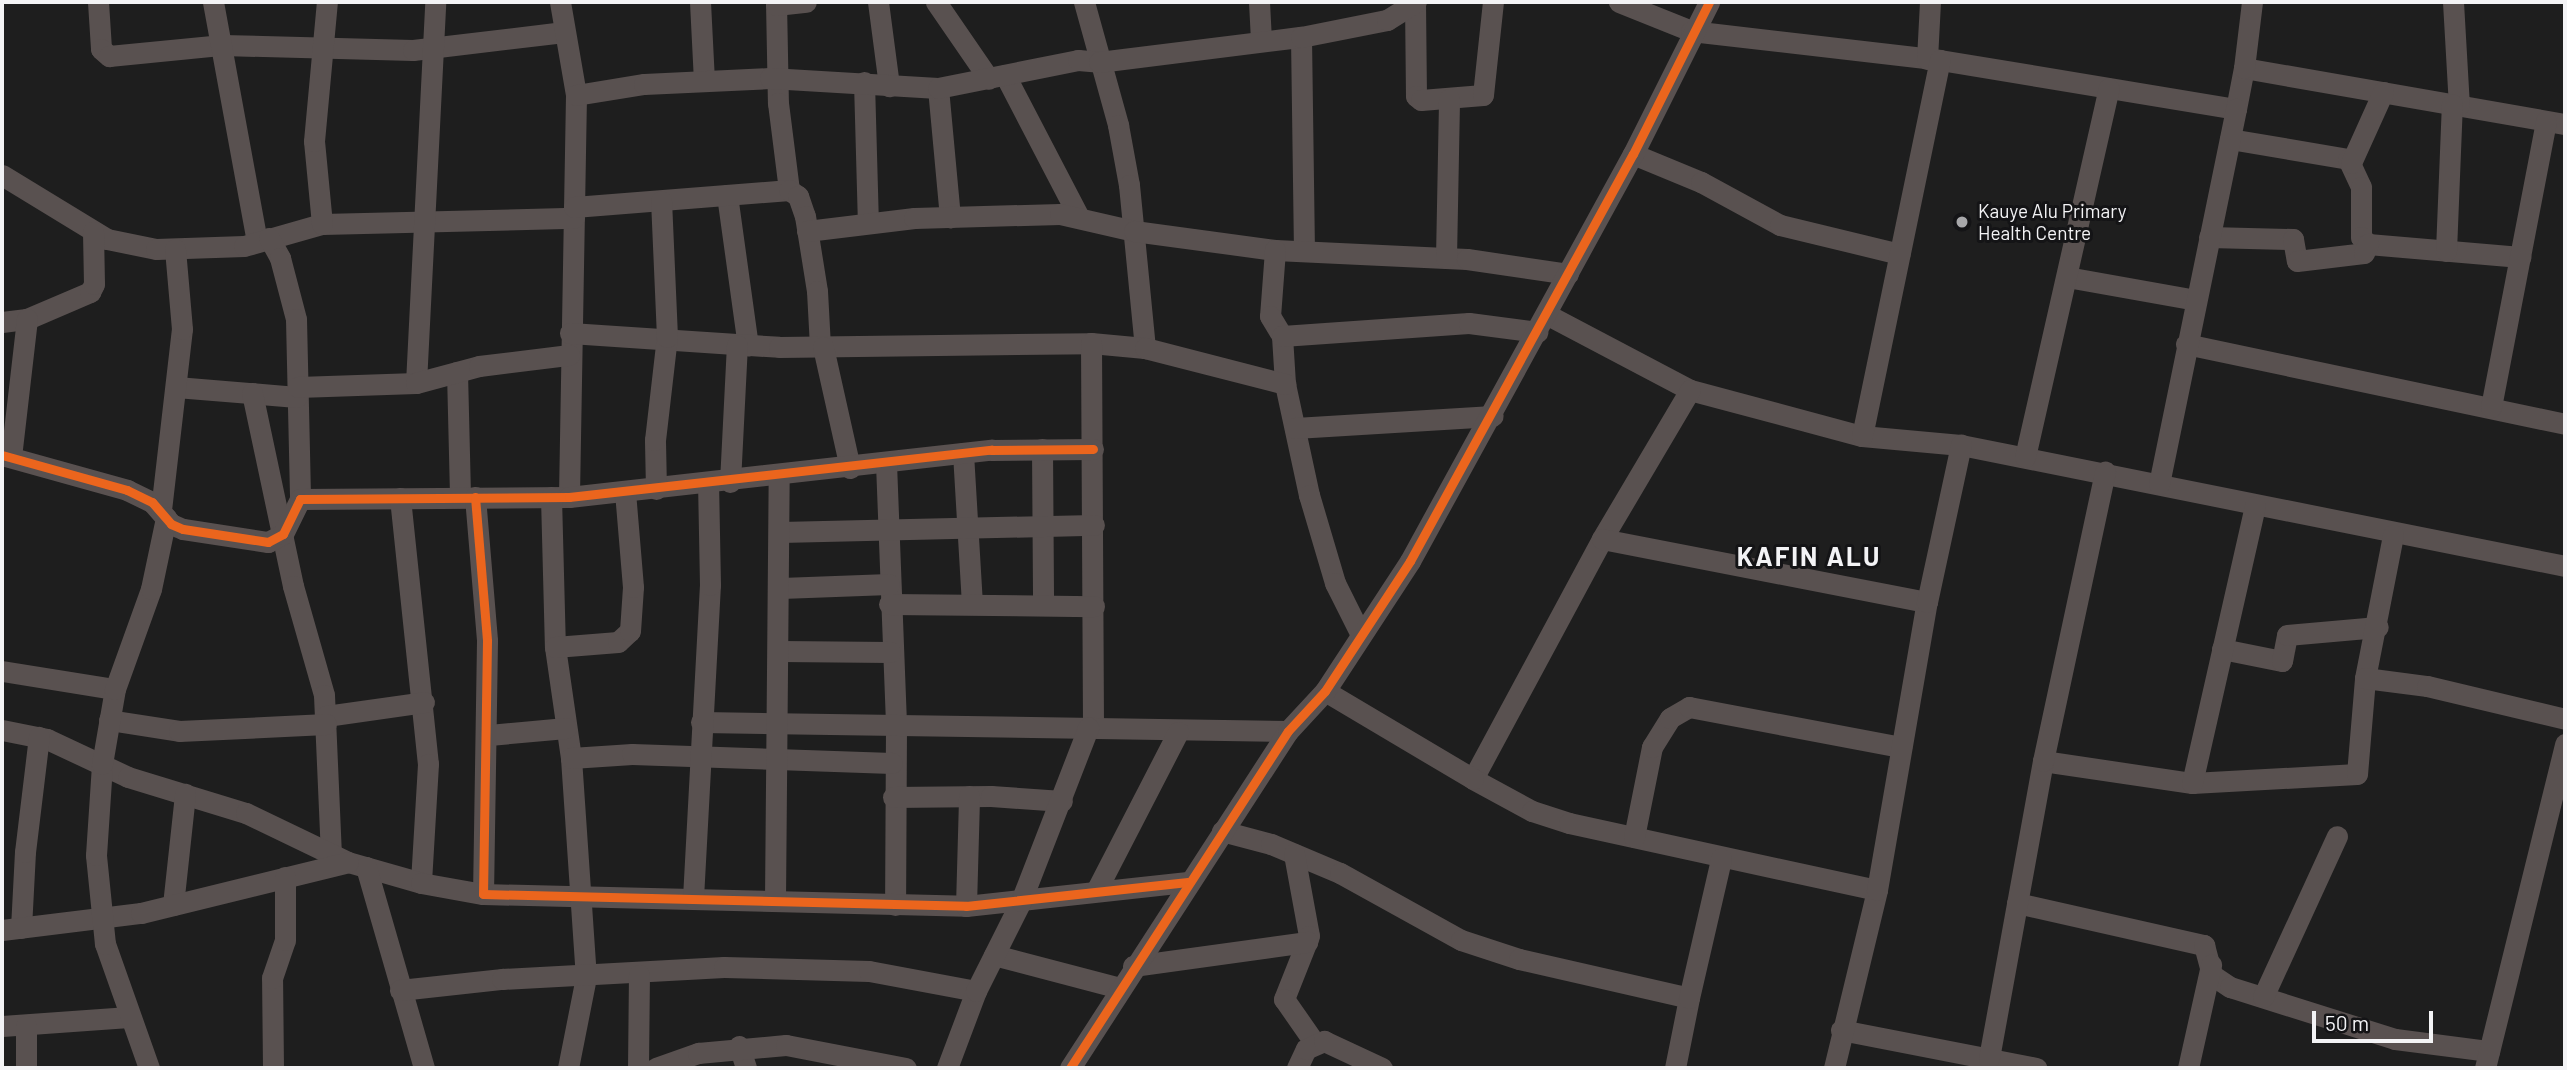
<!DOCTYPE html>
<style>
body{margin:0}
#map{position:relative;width:2567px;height:1070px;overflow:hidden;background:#1e1e1e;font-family:Barlow,sans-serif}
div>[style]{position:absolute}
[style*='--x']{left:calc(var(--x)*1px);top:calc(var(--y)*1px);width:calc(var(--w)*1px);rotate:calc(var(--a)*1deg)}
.minor>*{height:21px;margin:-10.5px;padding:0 10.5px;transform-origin:10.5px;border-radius:10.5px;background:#595150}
.cycleway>*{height:9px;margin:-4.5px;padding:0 4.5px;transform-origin:4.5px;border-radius:4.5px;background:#eb651d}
.dots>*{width:19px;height:19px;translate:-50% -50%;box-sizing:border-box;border:4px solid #141416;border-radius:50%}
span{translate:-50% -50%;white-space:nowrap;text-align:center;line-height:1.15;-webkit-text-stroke:6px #141416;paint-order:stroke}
.poi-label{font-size:19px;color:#f3f3f5}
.left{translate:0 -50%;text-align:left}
.district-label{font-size:26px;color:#f3f3f5;font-weight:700;letter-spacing:2px}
.frame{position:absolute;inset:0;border:4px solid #f3f3f5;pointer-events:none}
.scale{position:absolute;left:2312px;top:1011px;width:121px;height:32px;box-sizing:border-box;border:4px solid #f3f3f5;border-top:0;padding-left:9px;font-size:21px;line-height:24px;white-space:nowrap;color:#f3f3f5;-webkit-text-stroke:5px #141416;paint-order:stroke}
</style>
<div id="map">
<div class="minor">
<div style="--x:98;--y:2;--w:47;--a:86.3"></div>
<div style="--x:101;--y:49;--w:11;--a:41"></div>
<div style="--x:109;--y:56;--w:114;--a:-5.6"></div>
<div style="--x:222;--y:45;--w:191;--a:1.5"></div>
<div style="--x:413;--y:50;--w:152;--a:-6.8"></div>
<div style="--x:213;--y:2;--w:244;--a:79.6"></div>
<div style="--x:560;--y:2;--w:94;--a:80.2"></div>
<div style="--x:576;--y:95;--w:402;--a:91"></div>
<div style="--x:700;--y:2;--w:79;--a:87.1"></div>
<div style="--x:776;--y:2;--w:101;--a:88.9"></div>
<div style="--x:778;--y:103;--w:88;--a:82.8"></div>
<div style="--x:878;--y:2;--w:85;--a:82.5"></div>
<div style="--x:936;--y:2;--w:93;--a:55.5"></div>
<div style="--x:1084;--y:2;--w:128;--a:74.5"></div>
<div style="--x:1118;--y:125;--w:61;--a:79.6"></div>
<div style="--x:1129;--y:185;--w:164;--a:84.4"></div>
<div style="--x:1259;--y:2;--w:38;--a:87"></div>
<div style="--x:1415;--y:2;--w:94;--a:89.4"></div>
<div style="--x:1416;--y:96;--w:6;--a:39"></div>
<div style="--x:1421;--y:100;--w:62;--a:-4.6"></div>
<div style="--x:1483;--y:95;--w:94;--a:-83.9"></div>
<div style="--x:1619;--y:2;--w:78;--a:21.9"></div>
<div style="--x:1691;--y:31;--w:251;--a:6.6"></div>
<div style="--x:1940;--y:60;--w:300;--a:9.4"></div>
<div style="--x:2236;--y:109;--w:42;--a:-79"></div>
<div style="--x:2244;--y:68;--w:326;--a:9.9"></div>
<div style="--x:2453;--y:2;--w:103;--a:86.7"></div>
<div style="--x:776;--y:5;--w:30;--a:-6"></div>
<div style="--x:1301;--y:37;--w:211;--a:89.2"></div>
<div style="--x:1927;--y:59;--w:57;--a:-87"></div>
<div style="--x:2244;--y:68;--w:66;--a:-83.1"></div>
<div style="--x:1005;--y:75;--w:158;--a:62.5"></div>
<div style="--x:864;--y:82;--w:141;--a:88.4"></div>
<div style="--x:938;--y:88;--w:130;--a:84.7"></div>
<div style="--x:576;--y:95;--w:69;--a:-9.2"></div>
<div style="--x:644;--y:84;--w:126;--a:-2.7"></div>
<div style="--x:770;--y:78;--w:168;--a:3.4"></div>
<div style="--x:938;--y:88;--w:143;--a:-11.3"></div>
<div style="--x:1078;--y:60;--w:21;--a:5"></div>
<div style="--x:1099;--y:62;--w:204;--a:-7.1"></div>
<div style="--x:1301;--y:37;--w:88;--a:-11.2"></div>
<div style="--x:1387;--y:20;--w:34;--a:-32"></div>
<div style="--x:2230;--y:139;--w:120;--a:9.6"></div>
<div style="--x:2348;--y:159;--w:31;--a:65"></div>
<div style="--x:2361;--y:187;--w:50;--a:90"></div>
<div style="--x:2361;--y:237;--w:10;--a:45"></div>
<div style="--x:2368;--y:244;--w:153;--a:4.9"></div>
<div style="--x:1633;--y:154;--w:74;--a:22.4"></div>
<div style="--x:1701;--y:182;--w:90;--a:28.6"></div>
<div style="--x:1780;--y:225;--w:123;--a:13.6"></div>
<div style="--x:2351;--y:163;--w:78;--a:-65.7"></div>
<div style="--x:2;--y:175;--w:123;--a:31.4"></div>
<div style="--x:107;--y:239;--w:50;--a:11.5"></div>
<div style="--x:156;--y:249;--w:88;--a:-2"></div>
<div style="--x:244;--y:246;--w:81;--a:-15.8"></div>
<div style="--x:322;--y:224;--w:252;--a:-1.4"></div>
<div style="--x:727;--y:195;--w:152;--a:82.1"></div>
<div style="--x:574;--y:207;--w:216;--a:-4.5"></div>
<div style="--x:789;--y:190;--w:11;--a:34"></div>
<div style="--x:798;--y:196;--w:21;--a:71"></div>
<div style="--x:805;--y:216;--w:76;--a:80.9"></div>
<div style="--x:817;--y:291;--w:56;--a:86.9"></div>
<div style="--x:322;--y:224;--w:83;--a:-95.5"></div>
<div style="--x:314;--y:141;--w:140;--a:-84.7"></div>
<div style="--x:807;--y:231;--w:108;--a:-6.9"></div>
<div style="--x:914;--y:218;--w:146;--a:-1.6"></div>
<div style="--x:1060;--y:214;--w:76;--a:12.9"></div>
<div style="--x:1134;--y:231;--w:142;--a:7.7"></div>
<div style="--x:1275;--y:250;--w:192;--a:2.7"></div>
<div style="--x:1467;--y:259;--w:102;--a:8.4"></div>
<div style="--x:2209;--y:237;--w:84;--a:1.4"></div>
<div style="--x:2293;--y:239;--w:22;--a:80"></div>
<div style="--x:2297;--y:261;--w:67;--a:-6.8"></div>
<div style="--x:2364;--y:253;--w:10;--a:-66"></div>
<div style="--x:269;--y:238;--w:23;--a:61"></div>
<div style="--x:280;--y:258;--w:63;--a:75.3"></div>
<div style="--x:296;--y:319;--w:180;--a:88.7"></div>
<div style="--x:1275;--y:250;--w:66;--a:94.3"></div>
<div style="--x:1270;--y:316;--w:23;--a:59"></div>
<div style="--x:1282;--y:336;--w:48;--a:86.4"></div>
<div style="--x:1285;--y:384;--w:114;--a:77.8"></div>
<div style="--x:1309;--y:495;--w:92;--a:73.5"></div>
<div style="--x:1335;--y:583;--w:58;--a:63.4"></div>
<div style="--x:2446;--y:251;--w:147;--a:-87.7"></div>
<div style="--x:1446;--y:258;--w:159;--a:-88.9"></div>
<div style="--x:2067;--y:277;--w:131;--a:10.1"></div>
<div style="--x:1546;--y:314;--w:163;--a:27.8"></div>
<div style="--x:1690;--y:390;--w:178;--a:15"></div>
<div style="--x:1862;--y:436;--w:99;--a:5.2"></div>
<div style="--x:1961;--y:445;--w:616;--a:11.33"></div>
<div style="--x:2;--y:322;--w:25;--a:-7"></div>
<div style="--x:27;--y:319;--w:69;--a:-23.2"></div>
<div style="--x:90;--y:292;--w:9;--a:-63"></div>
<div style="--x:94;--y:284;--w:52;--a:-91.1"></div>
<div style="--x:570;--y:333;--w:209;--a:3.8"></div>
<div style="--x:779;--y:347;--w:312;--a:-0.7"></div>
<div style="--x:1091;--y:343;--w:54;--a:5.3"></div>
<div style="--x:1145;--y:348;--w:145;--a:14.4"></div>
<div style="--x:1282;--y:336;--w:187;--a:-4"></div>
<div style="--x:1469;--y:323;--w:69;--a:7.5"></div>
<div style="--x:1091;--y:343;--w:385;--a:89.7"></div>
<div style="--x:2186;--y:344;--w:387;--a:11.9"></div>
<div style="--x:823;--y:347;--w:124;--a:77.4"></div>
<div style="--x:457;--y:372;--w:125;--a:88.6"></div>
<div style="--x:416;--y:383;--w:381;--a:-87.1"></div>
<div style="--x:176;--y:387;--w:121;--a:4.7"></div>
<div style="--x:298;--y:387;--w:118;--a:-1.9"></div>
<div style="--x:416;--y:383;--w:65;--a:-15.1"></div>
<div style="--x:479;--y:366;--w:91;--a:-7"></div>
<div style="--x:1690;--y:390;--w:173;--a:120.6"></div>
<div style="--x:1602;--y:539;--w:272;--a:118.3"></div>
<div style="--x:1473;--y:779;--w:67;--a:28.5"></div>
<div style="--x:1532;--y:811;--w:39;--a:18"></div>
<div style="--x:1569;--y:823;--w:315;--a:12.3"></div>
<div style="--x:252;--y:393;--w:197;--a:78"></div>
<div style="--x:293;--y:586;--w:113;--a:74.1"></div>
<div style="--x:324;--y:695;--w:160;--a:87.5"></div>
<div style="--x:2491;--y:407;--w:291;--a:-79.1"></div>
<div style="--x:1295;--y:428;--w:198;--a:-3.5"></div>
<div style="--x:1862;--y:436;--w:384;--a:-78.3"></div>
<div style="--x:1042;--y:449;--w:156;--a:89.6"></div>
<div style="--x:963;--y:453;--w:151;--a:86.6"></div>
<div style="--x:2;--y:455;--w:130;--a:15.6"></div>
<div style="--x:127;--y:490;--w:28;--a:26"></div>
<div style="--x:152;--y:502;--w:29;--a:49"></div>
<div style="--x:171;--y:524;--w:13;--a:23"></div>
<div style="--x:183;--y:529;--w:86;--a:8.7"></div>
<div style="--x:268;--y:542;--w:17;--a:-28"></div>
<div style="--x:283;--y:534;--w:39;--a:-64"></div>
<div style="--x:300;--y:499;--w:269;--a:-0.4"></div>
<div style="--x:569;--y:497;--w:425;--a:-6.4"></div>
<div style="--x:991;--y:450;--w:102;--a:-0.6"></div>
<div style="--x:11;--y:457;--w:139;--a:-83.4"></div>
<div style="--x:2025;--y:457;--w:378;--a:-77.2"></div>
<div style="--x:886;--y:463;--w:264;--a:87.8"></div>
<div style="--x:896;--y:727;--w:178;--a:90.3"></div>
<div style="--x:730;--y:482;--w:137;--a:-87.1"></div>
<div style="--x:2159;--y:484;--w:383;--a:-78.4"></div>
<div style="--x:656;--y:489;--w:49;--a:-91.2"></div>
<div style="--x:655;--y:440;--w:104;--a:-83.4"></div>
<div style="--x:667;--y:337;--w:136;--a:-92.5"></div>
<div style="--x:475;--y:497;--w:144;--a:85.2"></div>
<div style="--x:487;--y:641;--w:253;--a:90.9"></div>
<div style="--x:483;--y:894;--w:483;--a:1.4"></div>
<div style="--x:966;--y:906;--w:223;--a:-6.2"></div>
<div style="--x:551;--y:497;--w:150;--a:88.5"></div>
<div style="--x:555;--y:647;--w:112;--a:81.8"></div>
<div style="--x:571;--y:758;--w:220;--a:86.1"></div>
<div style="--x:586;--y:977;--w:93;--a:101.2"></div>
<div style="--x:400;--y:498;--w:267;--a:84"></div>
<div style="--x:428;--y:764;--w:119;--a:93.4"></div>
<div style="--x:161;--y:510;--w:182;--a:-83.4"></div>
<div style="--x:182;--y:329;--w:80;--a:-95"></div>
<div style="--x:780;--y:532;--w:314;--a:-1.3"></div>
<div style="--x:1602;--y:539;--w:331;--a:11"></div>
<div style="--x:781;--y:588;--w:108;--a:-2.1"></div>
<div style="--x:889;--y:604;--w:205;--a:0.6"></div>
<div style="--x:555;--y:647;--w:63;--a:-4.5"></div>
<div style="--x:618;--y:642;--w:16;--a:-43"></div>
<div style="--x:630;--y:631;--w:44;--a:-86.1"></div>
<div style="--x:633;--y:587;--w:95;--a:-94.8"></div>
<div style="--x:2222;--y:649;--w:61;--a:11.3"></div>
<div style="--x:2282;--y:661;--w:26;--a:-79"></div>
<div style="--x:2287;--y:635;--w:91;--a:-5"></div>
<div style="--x:780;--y:651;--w:110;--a:0.5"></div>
<div style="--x:2;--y:671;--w:114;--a:9.1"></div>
<div style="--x:2365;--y:678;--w:146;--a:-78.9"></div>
<div style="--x:1325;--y:691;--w:172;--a:30.7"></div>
<div style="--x:326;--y:716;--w:99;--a:-8.1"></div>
<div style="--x:109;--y:720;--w:71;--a:8.9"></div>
<div style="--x:179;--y:731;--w:147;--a:-2.7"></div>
<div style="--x:701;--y:722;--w:587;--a:0.88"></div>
<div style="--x:2;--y:730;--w:46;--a:11.3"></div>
<div style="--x:47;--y:739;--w:89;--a:25.1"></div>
<div style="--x:128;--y:777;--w:123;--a:17"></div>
<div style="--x:246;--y:813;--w:113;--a:25.7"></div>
<div style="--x:348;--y:862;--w:76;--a:16"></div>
<div style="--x:421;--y:883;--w:63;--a:10.1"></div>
<div style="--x:489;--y:735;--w:77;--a:-5.2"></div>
<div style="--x:571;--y:758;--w:61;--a:-3.8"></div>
<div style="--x:632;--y:754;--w:260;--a:2"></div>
<div style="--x:2043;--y:761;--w:151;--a:8.4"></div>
<div style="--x:2192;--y:783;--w:165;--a:-3.1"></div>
<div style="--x:2357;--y:774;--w:96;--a:-85.2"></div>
<div style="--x:2365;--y:678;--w:63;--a:7.4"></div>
<div style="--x:2427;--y:686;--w:142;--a:13.4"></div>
<div style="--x:2192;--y:783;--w:284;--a:-77.2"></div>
<div style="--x:893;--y:797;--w:98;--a:-0.6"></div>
<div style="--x:991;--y:796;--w:71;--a:4"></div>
<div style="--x:1222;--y:831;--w:51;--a:14.9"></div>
<div style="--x:1271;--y:844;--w:75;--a:22.8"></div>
<div style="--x:1340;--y:873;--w:138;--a:29"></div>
<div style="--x:1461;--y:940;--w:61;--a:18.1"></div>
<div style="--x:1519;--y:959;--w:174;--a:12.9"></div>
<div style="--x:1689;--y:998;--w:71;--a:101.3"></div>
<div style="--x:1634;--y:837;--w:92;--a:-78.7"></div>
<div style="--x:1652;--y:747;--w:34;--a:-58"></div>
<div style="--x:1670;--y:718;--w:22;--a:-30"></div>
<div style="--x:1689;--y:707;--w:216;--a:10.7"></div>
<div style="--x:1294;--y:854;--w:83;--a:79.6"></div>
<div style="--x:1309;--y:936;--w:68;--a:111.6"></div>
<div style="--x:1284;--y:999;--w:52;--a:55.1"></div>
<div style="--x:366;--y:867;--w:209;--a:73.9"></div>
<div style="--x:1096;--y:891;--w:179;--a:-62.7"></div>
<div style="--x:693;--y:898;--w:313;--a:-86.9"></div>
<div style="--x:710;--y:585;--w:100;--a:-91.1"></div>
<div style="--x:775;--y:900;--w:424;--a:-89.5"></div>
<div style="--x:2017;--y:903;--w:192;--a:12.7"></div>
<div style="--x:2204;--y:945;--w:31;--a:75"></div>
<div style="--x:2212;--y:975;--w:22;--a:34"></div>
<div style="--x:2230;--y:987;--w:173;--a:17.5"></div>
<div style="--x:2395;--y:1039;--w:95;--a:7.3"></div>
<div style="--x:173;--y:905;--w:112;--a:-83.8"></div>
<div style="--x:966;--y:906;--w:110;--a:-88.4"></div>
<div style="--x:21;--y:928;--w:76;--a:-87"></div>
<div style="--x:25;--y:852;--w:116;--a:-83.1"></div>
<div style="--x:2;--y:930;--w:140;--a:-7"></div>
<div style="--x:141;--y:913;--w:213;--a:-13.8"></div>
<div style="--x:994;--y:955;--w:130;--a:14.7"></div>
<div style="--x:1133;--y:966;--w:176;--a:-7.9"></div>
<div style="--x:400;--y:990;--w:103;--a:-6.2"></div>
<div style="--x:502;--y:979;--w:222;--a:-3.1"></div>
<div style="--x:724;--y:967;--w:145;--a:1.6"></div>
<div style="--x:869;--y:971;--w:109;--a:10.6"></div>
<div style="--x:2263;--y:997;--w:177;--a:-65.3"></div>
<div style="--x:1689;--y:998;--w:143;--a:-77"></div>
<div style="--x:2;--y:1026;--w:127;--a:-4.1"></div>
<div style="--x:1841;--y:1030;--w:199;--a:11"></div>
<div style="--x:739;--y:1046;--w:23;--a:72"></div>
<div style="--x:1989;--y:1058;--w:302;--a:-79.7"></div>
<div style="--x:2043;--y:761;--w:296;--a:-77.9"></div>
<div style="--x:26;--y:1068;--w:42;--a:-90"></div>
<div style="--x:149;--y:1068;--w:132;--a:-109.5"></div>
<div style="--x:105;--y:944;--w:89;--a:-95.8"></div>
<div style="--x:96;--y:855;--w:91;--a:-86.2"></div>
<div style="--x:102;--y:764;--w:76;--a:-80.2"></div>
<div style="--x:115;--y:689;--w:106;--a:-70.2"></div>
<div style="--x:151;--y:589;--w:73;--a:-78.1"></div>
<div style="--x:273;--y:1068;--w:90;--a:-90.6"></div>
<div style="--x:272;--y:978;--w:40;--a:-71.1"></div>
<div style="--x:285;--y:940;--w:63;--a:-90"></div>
<div style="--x:638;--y:1068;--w:93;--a:-89.4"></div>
<div style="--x:656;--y:1068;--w:45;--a:-19.7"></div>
<div style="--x:698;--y:1053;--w:88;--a:-5.2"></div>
<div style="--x:786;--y:1045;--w:122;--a:10.9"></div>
<div style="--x:947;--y:1068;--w:82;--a:-69.4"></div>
<div style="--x:976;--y:991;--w:101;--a:-63.4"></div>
<div style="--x:1021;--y:901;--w:186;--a:-68.8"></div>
<div style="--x:1070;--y:1068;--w:401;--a:-57.1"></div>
<div style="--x:1288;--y:731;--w:54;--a:-47.2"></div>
<div style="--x:1325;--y:691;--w:155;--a:-56.8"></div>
<div style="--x:1410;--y:561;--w:464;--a:-61.3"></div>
<div style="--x:1633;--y:154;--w:170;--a:-63.4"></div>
<div style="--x:1297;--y:1068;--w:21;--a:-65"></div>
<div style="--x:1306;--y:1049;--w:20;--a:-24"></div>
<div style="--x:1324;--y:1041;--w:64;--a:25"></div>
<div style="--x:1834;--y:1068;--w:183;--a:-76.4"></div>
<div style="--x:1877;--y:890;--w:292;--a:-80.2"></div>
<div style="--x:1927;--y:602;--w:161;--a:-77.8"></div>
<div style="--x:2188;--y:1068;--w:106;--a:-77.4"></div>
<div style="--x:2485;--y:1068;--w:334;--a:-76.1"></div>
</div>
<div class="cycleway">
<div style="--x:2;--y:455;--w:130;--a:15.6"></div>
<div style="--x:127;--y:490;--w:28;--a:26"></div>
<div style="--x:152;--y:502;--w:29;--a:49"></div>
<div style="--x:171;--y:524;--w:13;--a:23"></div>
<div style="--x:183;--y:529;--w:86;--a:8.7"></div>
<div style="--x:268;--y:542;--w:17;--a:-28"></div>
<div style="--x:283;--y:534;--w:39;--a:-64"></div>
<div style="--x:300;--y:499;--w:269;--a:-0.4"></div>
<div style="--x:569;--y:497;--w:425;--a:-6.4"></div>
<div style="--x:991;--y:450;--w:102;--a:-0.6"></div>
<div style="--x:475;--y:497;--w:144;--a:85.2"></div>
<div style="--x:487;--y:641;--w:253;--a:90.9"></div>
<div style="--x:483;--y:894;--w:483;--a:1.4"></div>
<div style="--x:966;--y:906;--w:223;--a:-6.2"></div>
<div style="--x:1070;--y:1068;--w:401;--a:-57.1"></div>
<div style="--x:1288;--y:731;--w:54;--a:-47.2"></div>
<div style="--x:1325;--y:691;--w:155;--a:-56.8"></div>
<div style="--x:1410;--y:561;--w:464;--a:-61.3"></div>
<div style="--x:1633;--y:154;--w:170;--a:-63.4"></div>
</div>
<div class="dots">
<div style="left:1962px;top:222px;background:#a8a8aa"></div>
</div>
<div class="poi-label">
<span class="left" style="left:1978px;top:222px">Kauye Alu Primary<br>Health Centre</span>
</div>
<div class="district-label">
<span style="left:1809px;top:556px">KAFIN ALU</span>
</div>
<div class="frame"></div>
<div class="scale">50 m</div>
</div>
